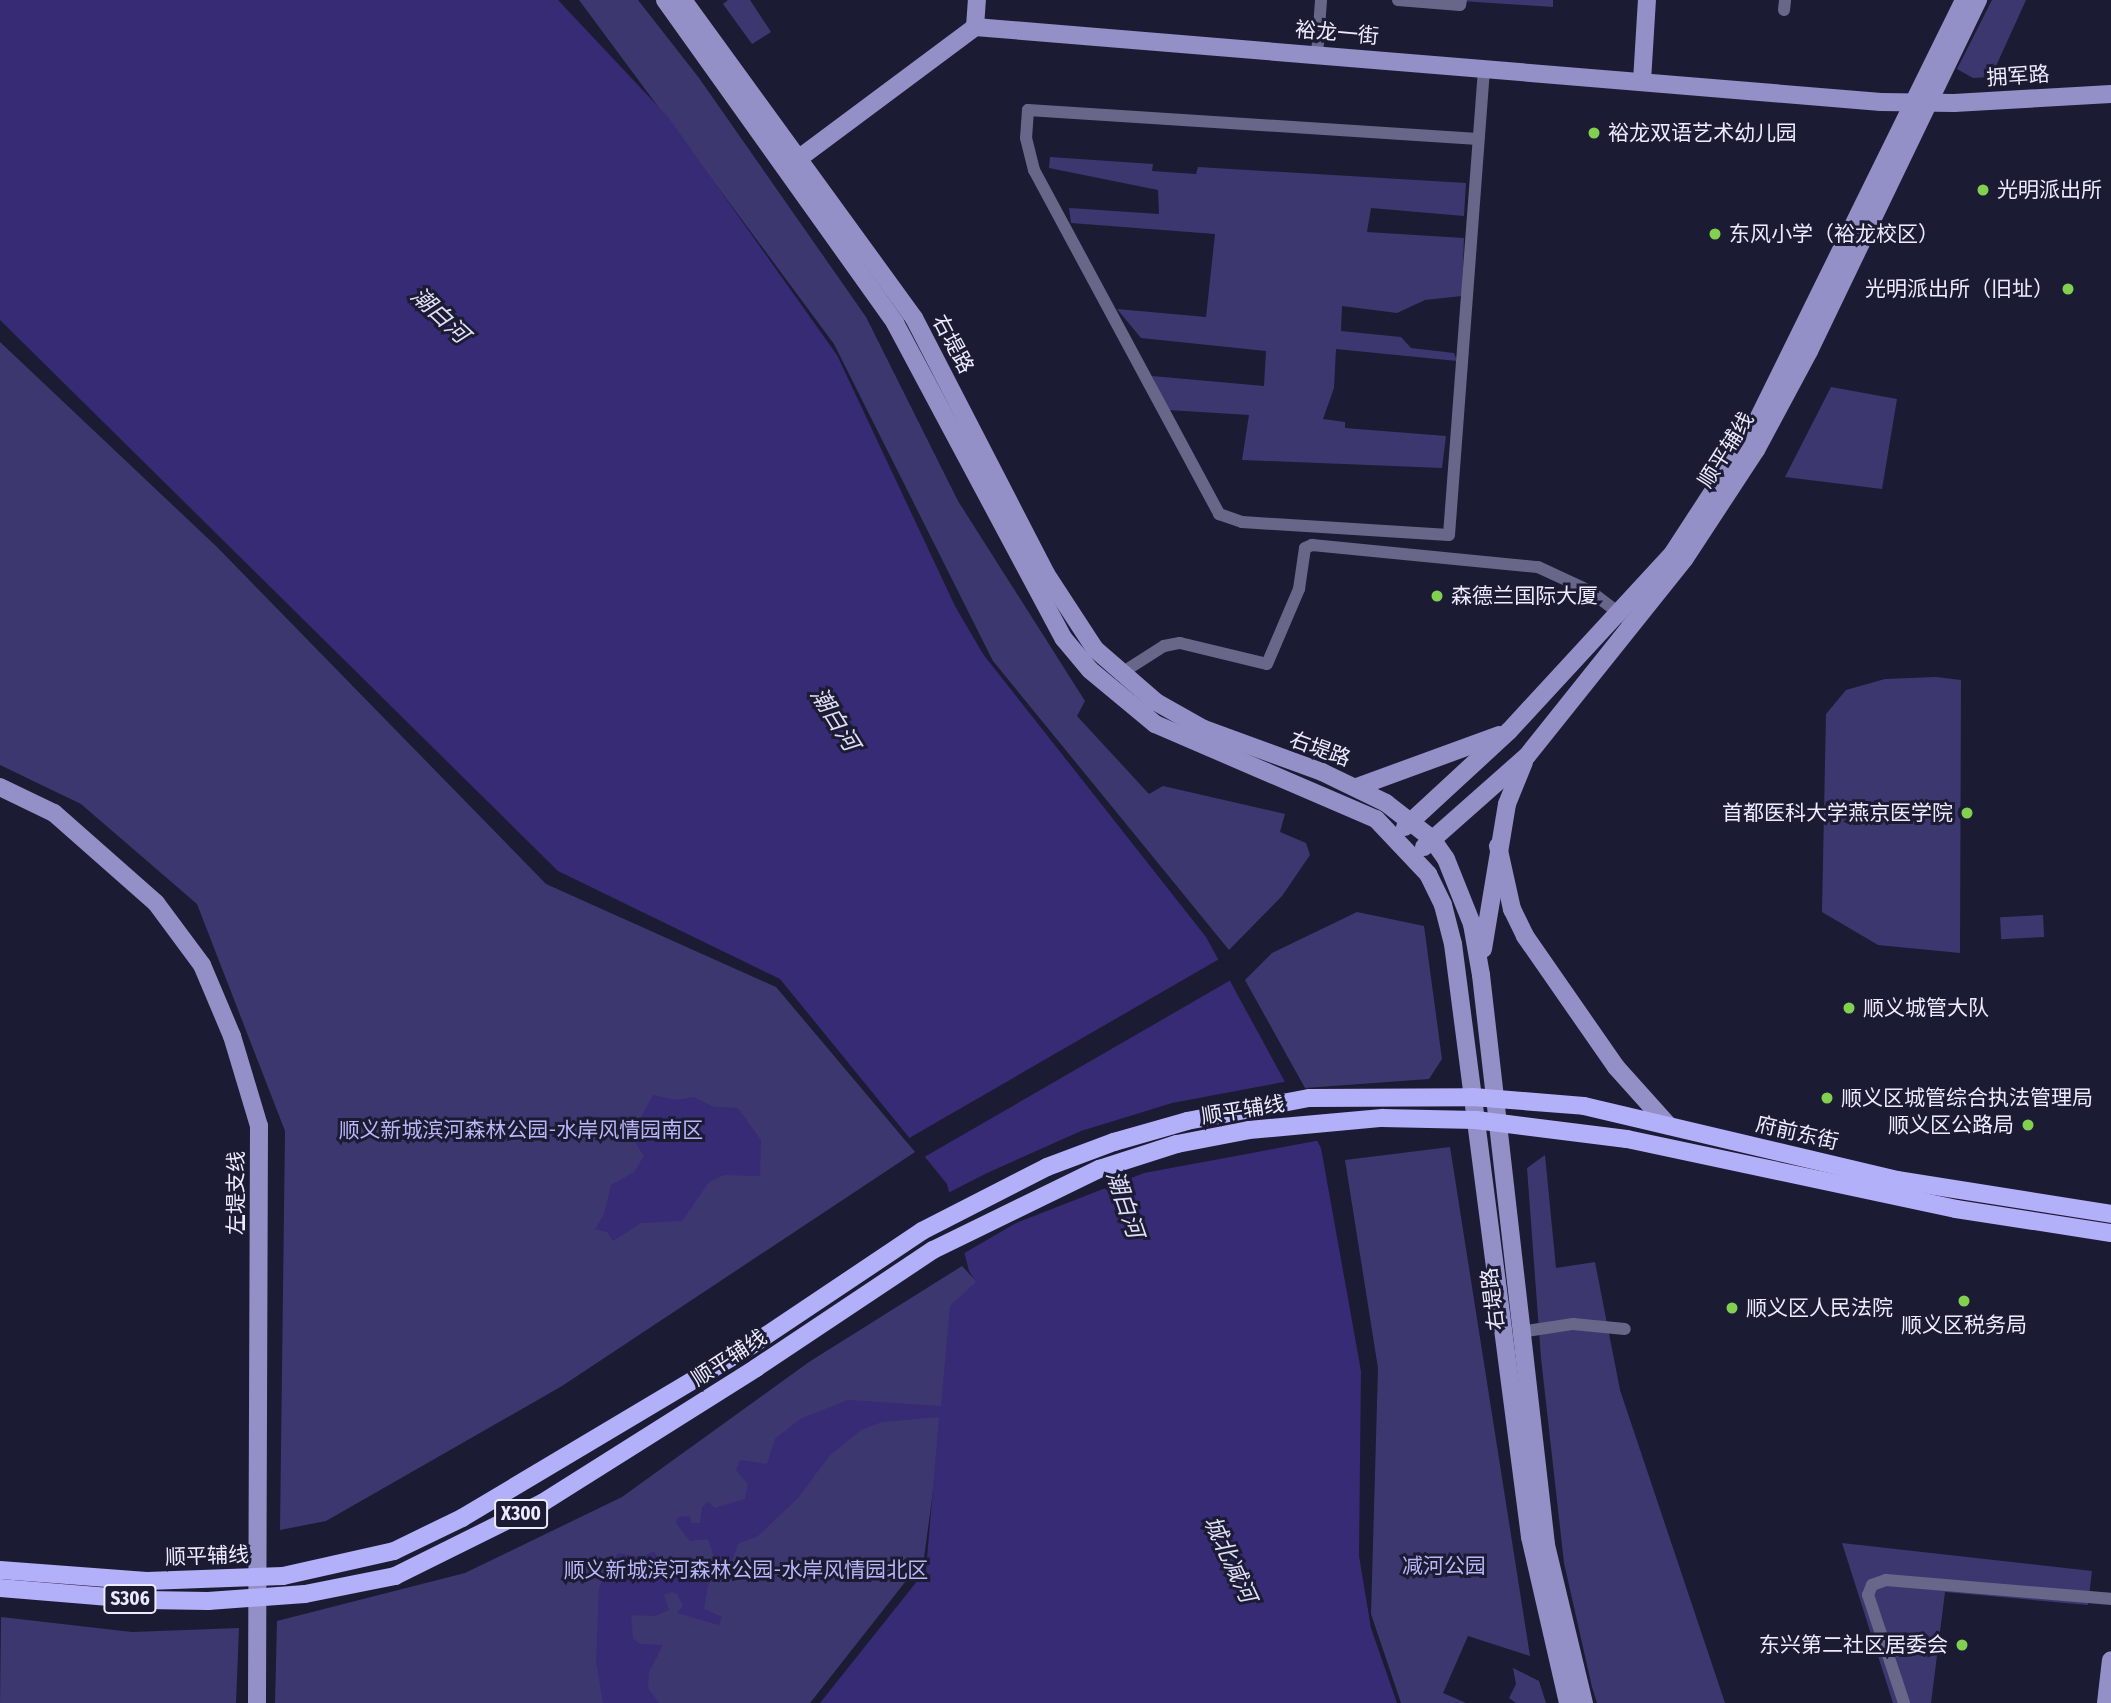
<!DOCTYPE html>
<meta charset="utf-8">
<style>
body{margin:0}
#map{position:relative;width:2111px;height:1703px;overflow:hidden;background:#1c1b34;font-family:"Fira Sans Condensed","Noto Sans SC",sans-serif}
div>[style]{position:absolute}
[style*='--x']{left:calc(var(--x)*1px);top:calc(var(--y)*1px);width:calc(var(--w)*1px);rotate:calc(var(--a)*1deg)}
.green>*{inset:0;background:#3c376f;transform-origin:0 0}
.water>*{inset:0;background:#362b74}
.pier>*{inset:0;background:#1c1b34;transform-origin:0 0}
.street>*{height:12px;margin:-6px;padding:0 6px;transform-origin:6px;border-radius:6px;background:#686789}
.secondary>*{height:18px;margin:-9px;padding:0 9px;transform-origin:9px;border-radius:9px;background:#9290c7}
.primary>*{height:18px;margin:-9px;padding:0 9px;transform-origin:9px;border-radius:9px;background:#b2b0f8}
.primary-bridge>*{height:18px;margin:-9px;padding:0 9px;transform-origin:9px;border-radius:9px;background:#b2b0f8}
.dots>*{width:19px;height:19px;translate:-50% -50%;box-sizing:border-box;border:4px solid #1c1b34;border-radius:50%}
span{translate:-50% -50%;white-space:nowrap;text-align:center;line-height:1.15;-webkit-text-stroke:6px #1c1b34;paint-order:stroke}
.shield-label span{padding:2px 5px;background:#1c1b34;border:2px solid;border-radius:5px;-webkit-text-stroke-width:0}
.shield-label{font-size:19px;color:#ebebfd;font-weight:700}
.street-label{font-size:21px;color:#ebebfd}
.poi-label{font-size:21px;color:#ebebfd}
.left{translate:0 -50%;text-align:left}
.right{translate:-100% -50%;text-align:right}
.park-label{font-size:21px;color:#b8b6f6}
.water-label{font-size:23px;color:#dedef4;font-style:italic}
</style>
<div id="map">
<div class="green">
<div style="clip-path:polygon(579px 0,638px 0,699px 78px,866px 317px,958px 501px,1085px 701px,1077px 716px,1149px 794px,1163px 786px,1285px 814px,1280px 832px,1306px 843px,1310px 855px,1282px 896px,1229px 950px,993px 661px,834px 344px)"></div>
<div style="clip-path:polygon(728px 0,750px 0,771px 32px,752px 44px,723px 4px)"></div>
<div style="clip-path:polygon(1445px 0,1553px 0,1553px 7px)"></div>
<div style="clip-path:polygon(1992px 0,2026px 0,1991px 77px,1973px 78px,1957px 69px)"></div>
<div style="clip-path:polygon(1050px 157px,1153px 164px,1152px 171px,1196px 174px,1198px 167px,1466px 183px,1464px 216px,1371px 208px,1367px 232px,1464px 238px,1462px 296px,1425px 300px,1397px 313px,1342px 306px,1341px 331px,1401px 337px,1411px 348px,1454px 353px,1457px 361px,1336px 349px,1334px 388px,1323px 419px,1345px 422px,1345px 428px,1446px 436px,1442px 468px,1242px 460px,1249px 415px,1168px 410px,1152px 376px,1264px 386px,1266px 351px,1141px 338px,1117px 309px,1206px 317px,1215px 234px,1071px 223px,1069px 208px,1159px 214px,1158px 190px,1049px 168px)"></div>
<div style="clip-path:polygon(0 342px,217px 547px,546px 884px,776px 987px,915px 1152px,562px 1386px,326px 1521px,280px 1530px,285px 1131px,197px 904px,81px 804px,0 765px)"></div>
<div style="clip-path:polygon(1831px 387px,1897px 399px,1882px 489px,1785px 477px)"></div>
<div style="clip-path:polygon(1936px 677px,1961px 680px,1960px 953px,1878px 945px,1822px 912px,1826px 714px,1846px 690px,1885px 679px)"></div>
<div style="clip-path:polygon(1357px 912px,1424px 926px,1442px 1059px,1429px 1079px,1305px 1088px,1245px 980px,1272px 953px)"></div>
<div style="left:2043px;top:915px;width:22px;height:43px;rotate:87deg"></div>
<div style="clip-path:polygon(1450px 1147px,1530px 1656px,1468px 1636px,1443px 1693px,1466px 1703px,1401px 1703px,1371px 1614px,1378px 1368px,1345px 1160px)"></div>
<div style="clip-path:polygon(1545px 1155px,1556px 1268px,1595px 1262px,1620px 1390px,1725px 1703px,1597px 1703px,1592px 1687px,1564px 1563px,1541px 1358px,1527px 1168px)"></div>
<div style="clip-path:polygon(962px 1266px,977px 1282px,940px 1439px,924px 1558px,810px 1703px,275px 1703px,277px 1621px,465px 1573px,622px 1497px,809px 1362px)"></div>
<div style="clip-path:polygon(1842px 1543px,2092px 1571px,2088px 1605px,1945px 1592px,1931px 1703px,1893px 1703px)"></div>
<div style="clip-path:polygon(1px 1617px,132px 1632px,239px 1628px,236px 1703px,0 1703px)"></div>
<div style="clip-path:polygon(1513px 1668px,1539px 1681px,1546px 1703px,1516px 1703px,1509px 1698px,1516px 1684px)"></div>
</div>
<div class="water">
<div style="clip-path:polygon(0 0,558px 0,668px 117px,837px 355px,955px 606px,983px 654px,1206px 937px,1321px 1148px,1361px 1371px,1359px 1556px,1371px 1628px,1397px 1703px,820px 1703px,926px 1570px,939px 1417px,882px 1422px,861px 1430px,829px 1456px,799px 1497px,758px 1536px,738px 1544px,728px 1572px,709px 1579px,704px 1609px,722px 1617px,719px 1625px,677px 1613px,683px 1606px,677px 1594px,671px 1592px,664px 1595px,669px 1610px,655px 1616px,631px 1615px,633px 1639px,640px 1644px,663px 1645px,649px 1672px,648px 1688px,659px 1703px,603px 1703px,596px 1661px,599px 1587px,618px 1553px,641px 1558px,654px 1551px,668px 1574px,692px 1573px,716px 1563px,708px 1539px,690px 1541px,676px 1523px,678px 1517px,689px 1516px,692px 1523px,700px 1523px,702px 1507px,708px 1502px,715px 1508px,745px 1499px,748px 1484px,736px 1470px,740px 1460px,767px 1464px,775px 1439px,800px 1419px,848px 1400px,941px 1406px,950px 1306px,976px 1282px,969px 1271px,947px 1184px,780px 979px,558px 871px,0 320px)"></div>
<div style="clip-path:polygon(653px 1095px,675px 1100px,694px 1097px,714px 1107px,738px 1108px,761px 1140px,760px 1176px,724px 1175px,709px 1182px,682px 1221px,641px 1223px,613px 1241px,607px 1232px,595px 1229px,604px 1214px,611px 1185px,634px 1172px,644px 1156px,631px 1136px)"></div>
</div>
<div class="pier">
<div style="left:1221px;top:958px;width:24px;height:360px;rotate:60deg"></div>
<div style="clip-path:polygon(1289px 1081px,1321px 1140px,1144px 1173px,1016px 1223px,961px 1255px,946px 1194px,987px 1173px,1081px 1131px,1172px 1103px)"></div>
</div>
<div class="street">
<div style="--x:1398;--y:0;--w:62;--a:4.6"></div>
<div style="--x:1460;--y:5;--w:5;--a:-79"></div>
<div style="--x:1784;--y:10;--w:10;--a:-84"></div>
<div style="--x:1317;--y:55;--w:55;--a:-85.8"></div>
<div style="--x:1478;--y:139;--w:451;--a:-176.3"></div>
<div style="--x:1028;--y:110;--w:28;--a:94"></div>
<div style="--x:1026;--y:138;--w:33;--a:76"></div>
<div style="--x:1034;--y:170;--w:391;--a:61.7"></div>
<div style="--x:1219;--y:514;--w:24;--a:19"></div>
<div style="--x:1242;--y:522;--w:207;--a:3.6"></div>
<div style="--x:1449;--y:535;--w:468;--a:-85.7"></div>
<div style="--x:1120;--y:674;--w:52;--a:-32.5"></div>
<div style="--x:1164;--y:646;--w:16;--a:-11"></div>
<div style="--x:1180;--y:643;--w:89;--a:13.6"></div>
<div style="--x:1267;--y:664;--w:82;--a:-66.9"></div>
<div style="--x:1299;--y:589;--w:41;--a:-81.7"></div>
<div style="--x:1305;--y:548;--w:8;--a:-23"></div>
<div style="--x:1312;--y:545;--w:227;--a:5.6"></div>
<div style="--x:1538;--y:567;--w:57;--a:24.8"></div>
<div style="--x:1590;--y:591;--w:43;--a:37.4"></div>
<div style="--x:1520;--y:1332;--w:54;--a:-8.6"></div>
<div style="--x:1573;--y:1324;--w:52;--a:5.5"></div>
<div style="--x:1904;--y:1703;--w:114;--a:-108.4"></div>
<div style="--x:1868;--y:1595;--w:11;--a:-68"></div>
<div style="--x:1872;--y:1585;--w:15;--a:-20"></div>
<div style="--x:1886;--y:1580;--w:226;--a:4.8"></div>
</div>
<div class="secondary">
<div style="--x:665;--y:0;--w:397;--a:54.5"></div>
<div style="--x:895;--y:323;--w:358;--a:61.9"></div>
<div style="--x:1064;--y:639;--w:40;--a:50"></div>
<div style="--x:1090;--y:670;--w:85;--a:39.7"></div>
<div style="--x:1155;--y:724;--w:241;--a:23.3"></div>
<div style="--x:1376;--y:819;--w:76;--a:46.6"></div>
<div style="--x:1428;--y:874;--w:34;--a:64"></div>
<div style="--x:1443;--y:905;--w:40;--a:75.6"></div>
<div style="--x:1453;--y:944;--w:598;--a:82.6"></div>
<div style="--x:1530;--y:1537;--w:170;--a:77.1"></div>
<div style="--x:683;--y:0;--w:393;--a:54"></div>
<div style="--x:914;--y:318;--w:288;--a:62.7"></div>
<div style="--x:1046;--y:574;--w:90;--a:56.8"></div>
<div style="--x:1095;--y:649;--w:81;--a:41"></div>
<div style="--x:1156;--y:702;--w:55;--a:29.4"></div>
<div style="--x:1204;--y:729;--w:126;--a:20"></div>
<div style="--x:1322;--y:772;--w:71;--a:25.8"></div>
<div style="--x:1386;--y:803;--w:58;--a:38"></div>
<div style="--x:1432;--y:839;--w:24;--a:55"></div>
<div style="--x:1446;--y:859;--w:70;--a:68.2"></div>
<div style="--x:1472;--y:924;--w:52;--a:80"></div>
<div style="--x:1481;--y:975;--w:574;--a:83.49"></div>
<div style="--x:1546;--y:1545;--w:163;--a:76.5"></div>
<div style="--x:975;--y:27;--w:27;--a:-86"></div>
<div style="--x:1642;--y:81;--w:81;--a:-86.5"></div>
<div style="--x:790;--y:165;--w:231;--a:-36.7"></div>
<div style="--x:975;--y:27;--w:909;--a:4.73"></div>
<div style="--x:1881;--y:102;--w:73;--a:0.8"></div>
<div style="--x:1954;--y:103;--w:157;--a:-3.3"></div>
<div style="--x:0;--y:787;--w:60;--a:25.7"></div>
<div style="--x:54;--y:813;--w:136;--a:41.4"></div>
<div style="--x:156;--y:903;--w:77;--a:53.4"></div>
<div style="--x:202;--y:965;--w:77;--a:67.1"></div>
<div style="--x:232;--y:1036;--w:94;--a:73.3"></div>
<div style="--x:259;--y:1126;--w:577;--a:90.2"></div>
<div style="--x:1357;--y:787;--w:151;--a:-20.1"></div>
<div style="--x:1405;--y:827;--w:142;--a:-42.7"></div>
<div style="--x:1509;--y:731;--w:242;--a:-47.3"></div>
<div style="--x:1673;--y:553;--w:143;--a:-57"></div>
<div style="--x:1751;--y:433;--w:483;--a:-63.8"></div>
<div style="--x:1498;--y:846;--w:65;--a:77.5"></div>
<div style="--x:1512;--y:909;--w:30;--a:64"></div>
<div style="--x:1525;--y:936;--w:160;--a:55.2"></div>
<div style="--x:1616;--y:1067;--w:79;--a:48.1"></div>
<div style="--x:1424;--y:847;--w:137;--a:-41.5"></div>
<div style="--x:1527;--y:756;--w:253;--a:-51.4"></div>
<div style="--x:1685;--y:558;--w:129;--a:-56.7"></div>
<div style="--x:1756;--y:450;--w:112;--a:-61.8"></div>
<div style="--x:1809;--y:351;--w:390;--a:-64.3"></div>
<div style="--x:1483;--y:949;--w:147;--a:-80.6"></div>
<div style="--x:1507;--y:804;--w:45;--a:-68"></div>
<div style="--x:2106;--y:1703;--w:43;--a:-83.4"></div>
</div>
<div class="primary">
<div style="--x:1473;--y:1097;--w:111;--a:4.6"></div>
<div style="--x:1584;--y:1106;--w:322;--a:13.3"></div>
<div style="--x:1897;--y:1180;--w:217;--a:9"></div>
<div style="--x:1476;--y:1120;--w:152;--a:7.2"></div>
<div style="--x:1627;--y:1139;--w:336;--a:12"></div>
<div style="--x:1956;--y:1209;--w:157;--a:8.8"></div>
<div style="--x:0;--y:1570;--w:147;--a:4.3"></div>
<div style="--x:147;--y:1581;--w:136;--a:-2.1"></div>
<div style="--x:283;--y:1576;--w:114;--a:-12.7"></div>
<div style="--x:394;--y:1551;--w:76;--a:-25.9"></div>
<div style="--x:462;--y:1518;--w:330;--a:-30.8"></div>
<div style="--x:0;--y:1588;--w:146;--a:4.7"></div>
<div style="--x:146;--y:1600;--w:62;--a:0.9"></div>
<div style="--x:208;--y:1601;--w:97;--a:-4.1"></div>
<div style="--x:305;--y:1594;--w:92;--a:-11.3"></div>
<div style="--x:395;--y:1576;--w:164;--a:-26.4"></div>
<div style="--x:542;--y:1503;--w:253;--a:-32.2"></div>
</div>
<div class="primary-bridge">
<div style="--x:746;--y:1349;--w:212;--a:-33.8"></div>
<div style="--x:922;--y:1231;--w:140;--a:-27.1"></div>
<div style="--x:1047;--y:1167;--w:72;--a:-20.5"></div>
<div style="--x:1114;--y:1142;--w:76;--a:-16"></div>
<div style="--x:1187;--y:1121;--w:124;--a:-10.7"></div>
<div style="--x:1309;--y:1098;--w:164;--a:-0.3"></div>
<div style="--x:756;--y:1368;--w:213;--a:-33.7"></div>
<div style="--x:933;--y:1250;--w:185;--a:-26"></div>
<div style="--x:1099;--y:1169;--w:82;--a:-17.8"></div>
<div style="--x:1177;--y:1144;--w:73;--a:-11"></div>
<div style="--x:1249;--y:1130;--w:134;--a:-5.2"></div>
<div style="--x:1382;--y:1118;--w:94;--a:1.2"></div>
</div>
<div class="dots">
<div style="left:1594px;top:133px;background:#81d050"></div>
<div style="left:1983px;top:190px;background:#81d050"></div>
<div style="left:1715px;top:234px;background:#81d050"></div>
<div style="left:2068px;top:289px;background:#81d050"></div>
<div style="left:1437px;top:596px;background:#81d050"></div>
<div style="left:1967px;top:813px;background:#81d050"></div>
<div style="left:1849px;top:1008px;background:#81d050"></div>
<div style="left:1827px;top:1098px;background:#81d050"></div>
<div style="left:2028px;top:1125px;background:#81d050"></div>
<div style="left:1964px;top:1301px;background:#81d050"></div>
<div style="left:1732px;top:1308px;background:#81d050"></div>
<div style="left:1962px;top:1645px;background:#81d050"></div>
</div>
<div class="shield-label">
<span style="left:521px;top:1514px">X300</span>
<span style="left:130px;top:1599px">S306</span>
</div>
<div class="street-label">
<span style="left:1337px;top:33px;rotate:5deg">裕龙一街</span>
<span style="left:2018px;top:76px;rotate:-4deg">拥军路</span>
<span style="left:953px;top:344px;rotate:62deg">右堤路</span>
<span style="left:1726px;top:450px;rotate:-58deg">顺平辅线</span>
<span style="left:1320px;top:749px;rotate:20deg">右堤路</span>
<span style="left:1243px;top:1110px;rotate:-9deg">顺平辅线</span>
<span style="left:1797px;top:1133px;rotate:13deg">府前东街</span>
<span style="left:236px;top:1193px;rotate:-90deg">左堤支线</span>
<span style="left:1493px;top:1299px;rotate:-97deg">右堤路</span>
<span style="left:729px;top:1358px;rotate:-33deg">顺平辅线</span>
<span style="left:207px;top:1556px;rotate:-2deg">顺平辅线</span>
</div>
<div class="poi-label">
<span class="left" style="left:1608px;top:133px">裕龙双语艺术幼儿园</span>
<span class="left" style="left:1997px;top:190px">光明派出所</span>
<span class="left" style="left:1729px;top:234px">东风小学（裕龙校区）</span>
<span class="right" style="left:2054px;top:289px">光明派出所（旧址）</span>
<span class="left" style="left:1451px;top:596px">森德兰国际大厦</span>
<span class="right" style="left:1953px;top:813px">首都医科大学燕京医学院</span>
<span class="left" style="left:1863px;top:1008px">顺义城管大队</span>
<span class="left" style="left:1841px;top:1098px">顺义区城管综合执法管理局</span>
<span class="right" style="left:2014px;top:1125px">顺义区公路局</span>
<span class="left" style="left:1746px;top:1308px">顺义区人民法院</span>
<span style="left:1964px;top:1325px">顺义区税务局</span>
<span class="right" style="left:1948px;top:1645px">东兴第二社区居委会</span>
</div>
<div class="park-label">
<span style="left:521px;top:1130px">顺义新城滨河森林公园-水岸风情园南区</span>
<span style="left:1444px;top:1566px">减河公园</span>
<span style="left:746px;top:1570px">顺义新城滨河森林公园-水岸风情园北区</span>
</div>
<div class="water-label">
<span style="left:440px;top:315px;rotate:43deg">潮白河</span>
<span style="left:835px;top:719px;rotate:58deg">潮白河</span>
<span style="left:1125px;top:1204px;rotate:71deg">潮白河</span>
<span style="left:1230px;top:1559px;rotate:65deg">城北减河</span>
</div>
</div>
